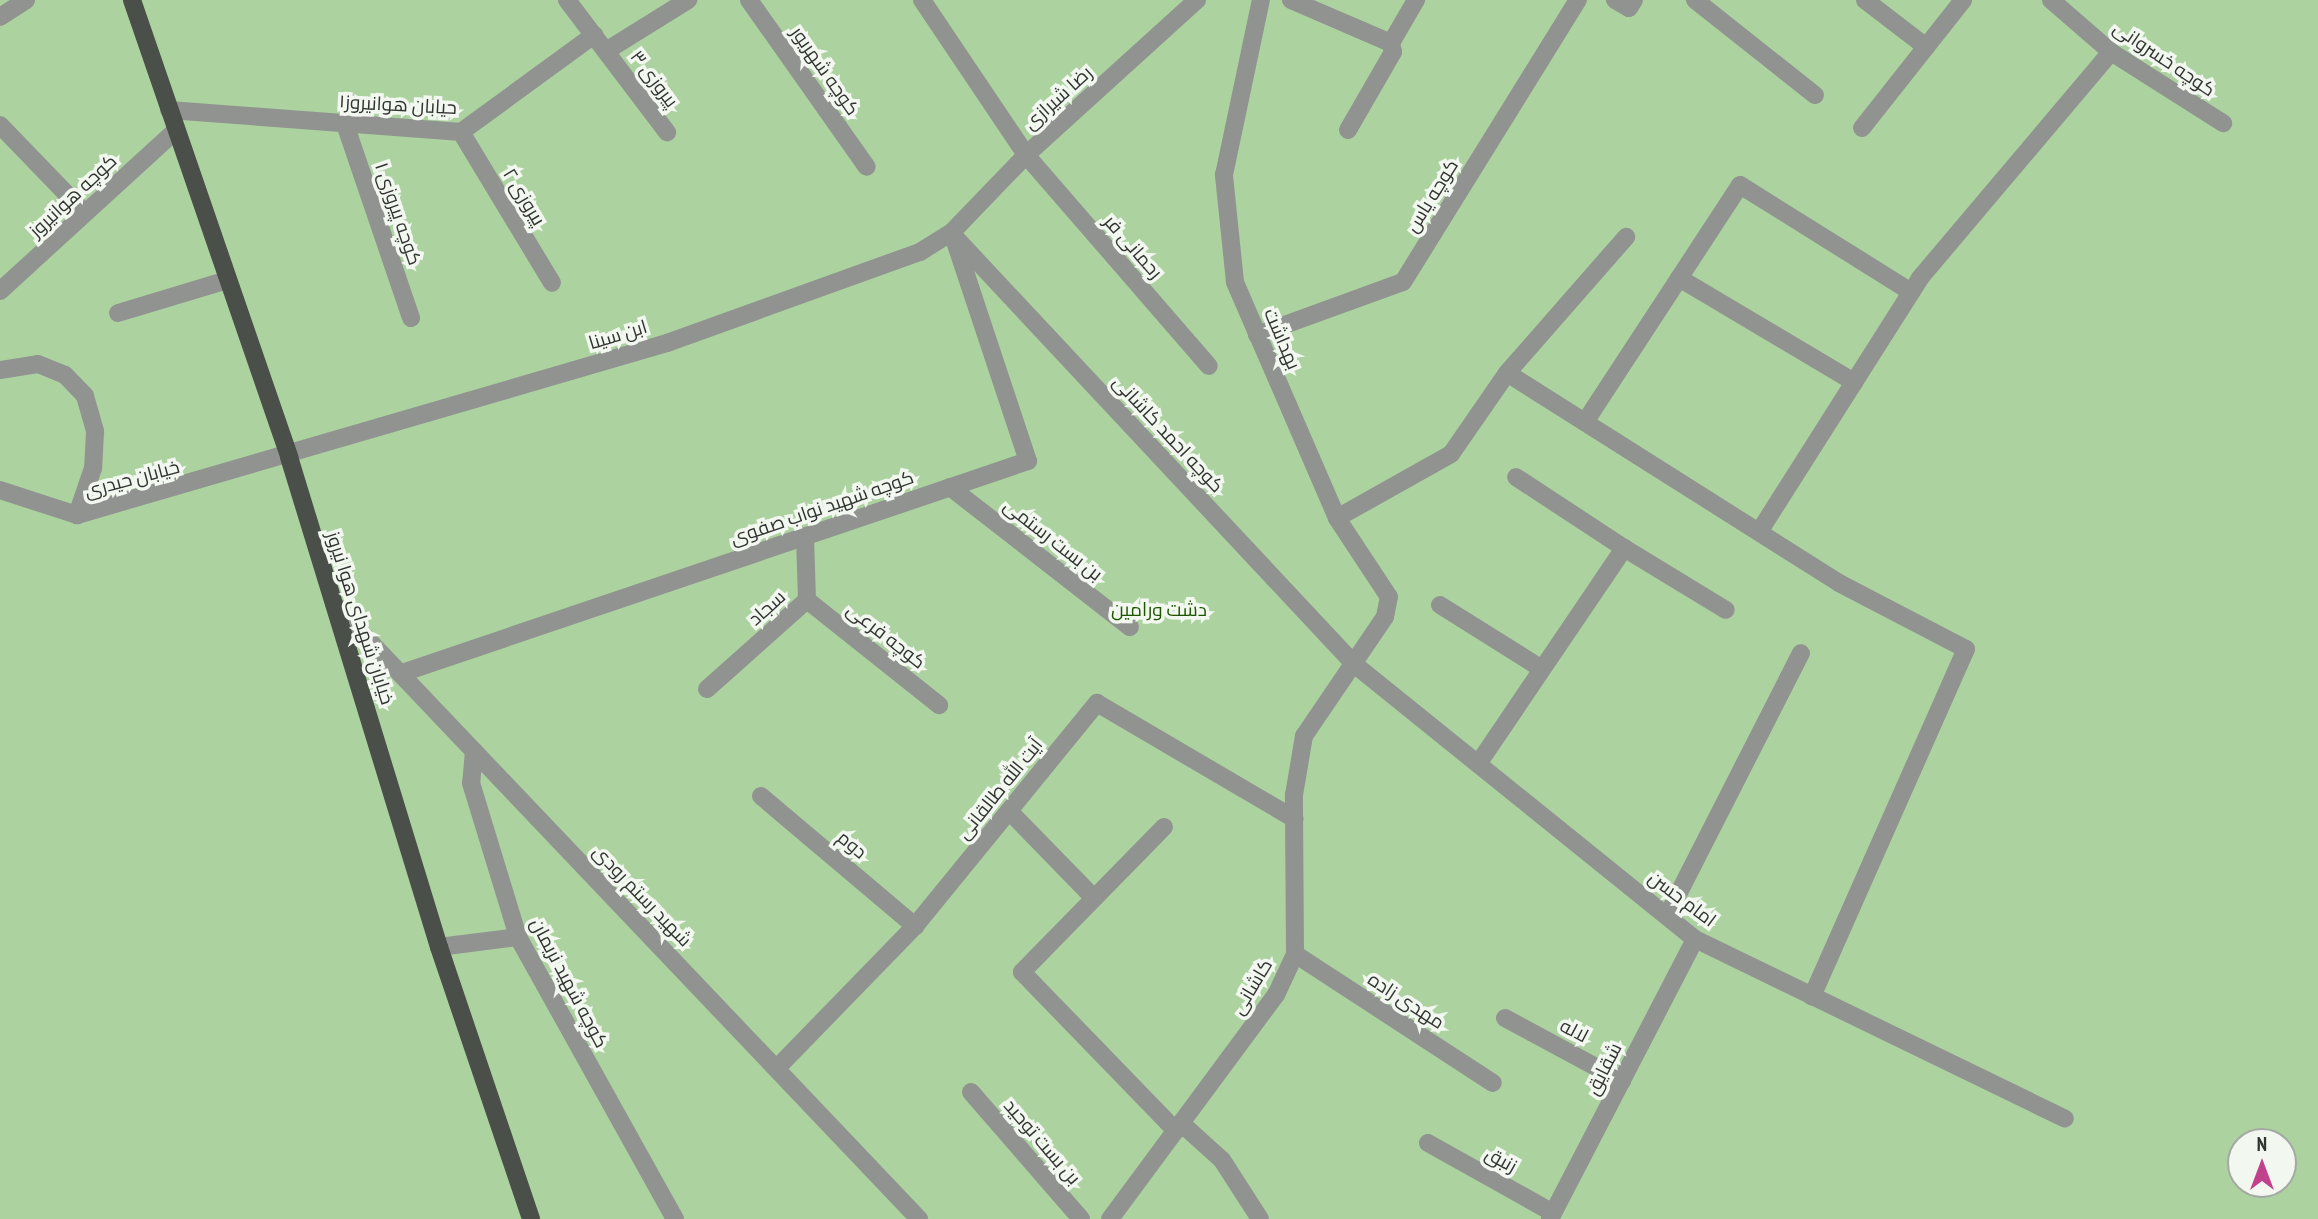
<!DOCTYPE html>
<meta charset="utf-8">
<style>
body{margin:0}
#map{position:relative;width:2318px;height:1219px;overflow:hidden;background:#e4eae3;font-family:"PT Sans Narrow",Cairo,sans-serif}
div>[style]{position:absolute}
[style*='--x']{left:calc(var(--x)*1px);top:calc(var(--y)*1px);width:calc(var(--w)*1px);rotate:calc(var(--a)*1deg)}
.green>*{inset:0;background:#acd2a0}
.minor>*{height:18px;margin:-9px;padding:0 9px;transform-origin:9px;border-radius:9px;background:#919390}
.major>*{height:18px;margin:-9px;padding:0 9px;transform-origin:9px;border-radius:9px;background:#4b4f4a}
span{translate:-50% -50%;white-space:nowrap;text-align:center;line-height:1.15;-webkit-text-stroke:7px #f2f7f0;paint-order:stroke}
.street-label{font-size:19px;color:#313330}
.park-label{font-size:19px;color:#1e5600}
.north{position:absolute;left:2227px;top:1128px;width:70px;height:70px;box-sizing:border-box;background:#f2f7f0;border:2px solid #a5a9a3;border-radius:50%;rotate:0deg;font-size:19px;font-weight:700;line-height:28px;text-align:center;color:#313330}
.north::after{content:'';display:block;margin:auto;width:24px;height:32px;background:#c0418c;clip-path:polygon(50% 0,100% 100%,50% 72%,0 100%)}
</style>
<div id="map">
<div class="green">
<div style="clip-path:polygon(evenodd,0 0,2318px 0,2318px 1219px,0 1219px,0 0,2241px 1142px,2283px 1142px,2283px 1184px,2241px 1184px,2241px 1142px)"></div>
</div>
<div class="minor">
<div style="--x:567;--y:0;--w:166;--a:52.9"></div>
<div style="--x:749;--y:0;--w:204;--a:54.8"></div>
<div style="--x:922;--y:0;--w:187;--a:56.1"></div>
<div style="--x:1026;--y:155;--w:279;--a:49.1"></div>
<div style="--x:1291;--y:0;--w:109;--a:23.3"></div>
<div style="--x:1391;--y:43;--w:50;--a:-59.8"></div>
<div style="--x:1615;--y:0;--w:16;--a:30"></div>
<div style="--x:1629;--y:8;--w:9;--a:-58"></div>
<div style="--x:1695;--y:0;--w:153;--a:38.4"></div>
<div style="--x:1865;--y:0;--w:77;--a:37.6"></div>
<div style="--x:2051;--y:0;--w:79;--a:40.9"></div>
<div style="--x:2111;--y:52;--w:133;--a:32.4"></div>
<div style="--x:0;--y:17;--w:31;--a:-33"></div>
<div style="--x:606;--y:51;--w:97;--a:-31.9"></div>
<div style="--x:169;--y:110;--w:293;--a:4.3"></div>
<div style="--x:461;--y:132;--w:165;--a:-36.1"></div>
<div style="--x:345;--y:124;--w:205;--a:71.2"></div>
<div style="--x:0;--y:125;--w:122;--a:46"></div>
<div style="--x:1862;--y:128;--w:163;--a:-51.7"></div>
<div style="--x:1348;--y:130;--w:90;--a:-60"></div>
<div style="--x:1393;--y:52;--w:9;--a:-103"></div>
<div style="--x:461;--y:132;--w:176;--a:58.9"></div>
<div style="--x:951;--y:233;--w:590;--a:46.92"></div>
<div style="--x:1354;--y:664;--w:438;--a:38.9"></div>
<div style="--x:1695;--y:939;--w:411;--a:25.9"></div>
<div style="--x:1679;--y:278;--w:204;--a:30.7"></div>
<div style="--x:0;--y:291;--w:237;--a:-42.4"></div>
<div style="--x:118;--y:313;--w:114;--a:-16.8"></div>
<div style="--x:1257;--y:335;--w:155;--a:-20"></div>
<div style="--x:1403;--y:282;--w:332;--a:-58.2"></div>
<div style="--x:0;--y:370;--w:38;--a:-9"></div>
<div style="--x:38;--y:364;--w:29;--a:22"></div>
<div style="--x:65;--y:375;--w:29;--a:46"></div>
<div style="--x:85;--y:396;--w:37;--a:74"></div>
<div style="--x:95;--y:432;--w:36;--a:93"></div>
<div style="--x:93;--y:468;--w:50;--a:108.8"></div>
<div style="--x:77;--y:515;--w:615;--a:-16.25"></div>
<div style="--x:667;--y:343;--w:269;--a:-19.8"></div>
<div style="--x:920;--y:252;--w:36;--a:-32"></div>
<div style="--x:951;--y:233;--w:108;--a:-46.1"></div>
<div style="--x:1026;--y:155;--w:231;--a:-42.2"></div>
<div style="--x:1507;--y:373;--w:393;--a:32.3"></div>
<div style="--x:1839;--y:583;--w:143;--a:27.5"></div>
<div style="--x:1966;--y:649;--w:380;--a:113.9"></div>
<div style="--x:1585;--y:422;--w:283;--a:-56.8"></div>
<div style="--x:1740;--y:185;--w:202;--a:32"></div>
<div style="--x:950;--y:487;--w:228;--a:37.9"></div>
<div style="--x:0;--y:490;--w:81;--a:18"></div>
<div style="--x:1337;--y:518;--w:131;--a:-29.3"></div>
<div style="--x:1451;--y:454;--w:98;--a:-55.3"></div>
<div style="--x:1507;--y:373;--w:181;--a:-48.8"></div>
<div style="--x:1759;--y:532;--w:301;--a:-57.6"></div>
<div style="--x:1920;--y:278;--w:296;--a:-49.8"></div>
<div style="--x:1624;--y:548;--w:119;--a:31.3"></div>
<div style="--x:807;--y:600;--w:169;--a:38.5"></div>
<div style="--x:334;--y:604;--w:849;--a:46.43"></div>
<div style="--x:1440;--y:605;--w:120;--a:32.1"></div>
<div style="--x:402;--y:673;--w:661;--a:-18.71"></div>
<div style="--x:1028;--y:461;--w:234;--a:-108.4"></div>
<div style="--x:707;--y:689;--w:134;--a:-41.7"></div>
<div style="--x:807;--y:600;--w:64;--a:-91.8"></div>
<div style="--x:474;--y:751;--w:32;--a:95"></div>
<div style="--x:471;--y:783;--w:161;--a:73"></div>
<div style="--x:518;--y:937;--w:323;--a:60.9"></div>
<div style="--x:1478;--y:764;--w:261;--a:-55.9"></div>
<div style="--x:1624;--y:548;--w:129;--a:-146.7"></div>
<div style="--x:761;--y:796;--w:202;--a:40.2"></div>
<div style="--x:1009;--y:811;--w:120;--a:45.7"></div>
<div style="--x:1164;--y:827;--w:203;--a:134.4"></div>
<div style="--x:1022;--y:972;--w:221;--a:45.9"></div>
<div style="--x:1667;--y:916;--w:295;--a:-63"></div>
<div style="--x:439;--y:947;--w:80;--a:-7.2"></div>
<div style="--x:1295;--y:954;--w:236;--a:33.1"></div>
<div style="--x:1505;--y:1018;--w:133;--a:28.3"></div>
<div style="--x:777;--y:1068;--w:198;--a:-45.8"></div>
<div style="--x:915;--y:926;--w:288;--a:-50.8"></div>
<div style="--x:1097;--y:703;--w:229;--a:30.4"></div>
<div style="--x:971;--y:1092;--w:168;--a:49.1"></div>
<div style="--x:1181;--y:1123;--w:55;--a:42.1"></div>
<div style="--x:1222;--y:1160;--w:70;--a:57.2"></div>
<div style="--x:1428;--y:1143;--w:143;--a:29.2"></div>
<div style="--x:1110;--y:1219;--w:279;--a:-53.5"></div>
<div style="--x:1276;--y:995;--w:45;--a:-65.1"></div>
<div style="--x:1295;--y:954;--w:159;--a:-90.4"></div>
<div style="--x:1294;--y:795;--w:60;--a:-80.4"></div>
<div style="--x:1304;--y:736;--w:144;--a:-55.8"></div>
<div style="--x:1385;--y:617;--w:20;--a:-79"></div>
<div style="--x:1389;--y:597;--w:95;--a:-123.4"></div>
<div style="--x:1337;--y:518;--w:257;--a:-113.4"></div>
<div style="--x:1235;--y:282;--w:108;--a:-95.9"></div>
<div style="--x:1224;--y:175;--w:179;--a:-78.1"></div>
<div style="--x:1550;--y:1219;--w:315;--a:-62.6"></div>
</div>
<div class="major">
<div style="--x:132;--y:0;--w:483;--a:71"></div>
<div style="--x:289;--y:457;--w:512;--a:72.98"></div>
<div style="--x:439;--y:947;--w:287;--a:71.3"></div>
</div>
<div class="street-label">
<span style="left:2164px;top:59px;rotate:34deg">کوچه خسروانی</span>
<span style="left:825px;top:71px;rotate:55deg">کوچه شهریور</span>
<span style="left:654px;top:79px;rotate:53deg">پیروزی ۳</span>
<span style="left:1058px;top:98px;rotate:-42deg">رضا شیرازی</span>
<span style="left:398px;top:105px;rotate:3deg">حیابان هوانیروز۱</span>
<span style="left:73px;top:196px;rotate:-43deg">کوچه هوانیروز</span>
<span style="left:1432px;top:196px;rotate:-58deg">کوچه یاس</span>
<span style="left:524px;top:197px;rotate:59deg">پیروزی ۲</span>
<span style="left:398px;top:214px;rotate:71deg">کوچه پیروزی ۱</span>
<span style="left:1133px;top:247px;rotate:49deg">رحمانی فر</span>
<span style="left:618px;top:335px;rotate:-17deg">ابن سینا</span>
<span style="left:1282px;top:339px;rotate:67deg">بهداشت</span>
<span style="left:1168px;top:434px;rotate:47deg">کوچه احمد کاشانی</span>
<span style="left:132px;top:479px;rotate:-15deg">خیابان حیدری</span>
<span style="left:822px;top:508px;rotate:-19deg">کوچه شهید نواب صفوی</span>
<span style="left:1053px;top:540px;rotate:38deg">بن بست رستمی</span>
<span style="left:767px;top:608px;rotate:-42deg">سجاد</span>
<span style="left:360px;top:618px;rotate:72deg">خیابان شهدای هوا نیروز</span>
<span style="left:886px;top:636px;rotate:38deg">کوچه فرعی</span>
<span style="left:1000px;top:789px;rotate:-51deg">آیت الله طالقانی</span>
<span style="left:852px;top:845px;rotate:40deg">دوم</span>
<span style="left:642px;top:896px;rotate:46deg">شهید رستم رودی</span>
<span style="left:1682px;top:899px;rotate:37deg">امام حسن</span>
<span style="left:569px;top:983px;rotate:62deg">کوچه شهید نریمان</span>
<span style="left:1252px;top:987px;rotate:-59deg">کاشانی</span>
<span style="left:1406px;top:1001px;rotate:33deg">مهدی زاده</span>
<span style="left:1574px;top:1031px;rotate:28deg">لاله</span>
<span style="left:1604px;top:1069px;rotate:-63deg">شقایق</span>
<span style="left:1042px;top:1142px;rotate:49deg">بن بست توحید</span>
<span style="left:1501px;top:1160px;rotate:29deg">زنبق</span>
</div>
<div class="park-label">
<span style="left:1159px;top:610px">دشت ورامین</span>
</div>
<div class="north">N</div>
</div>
